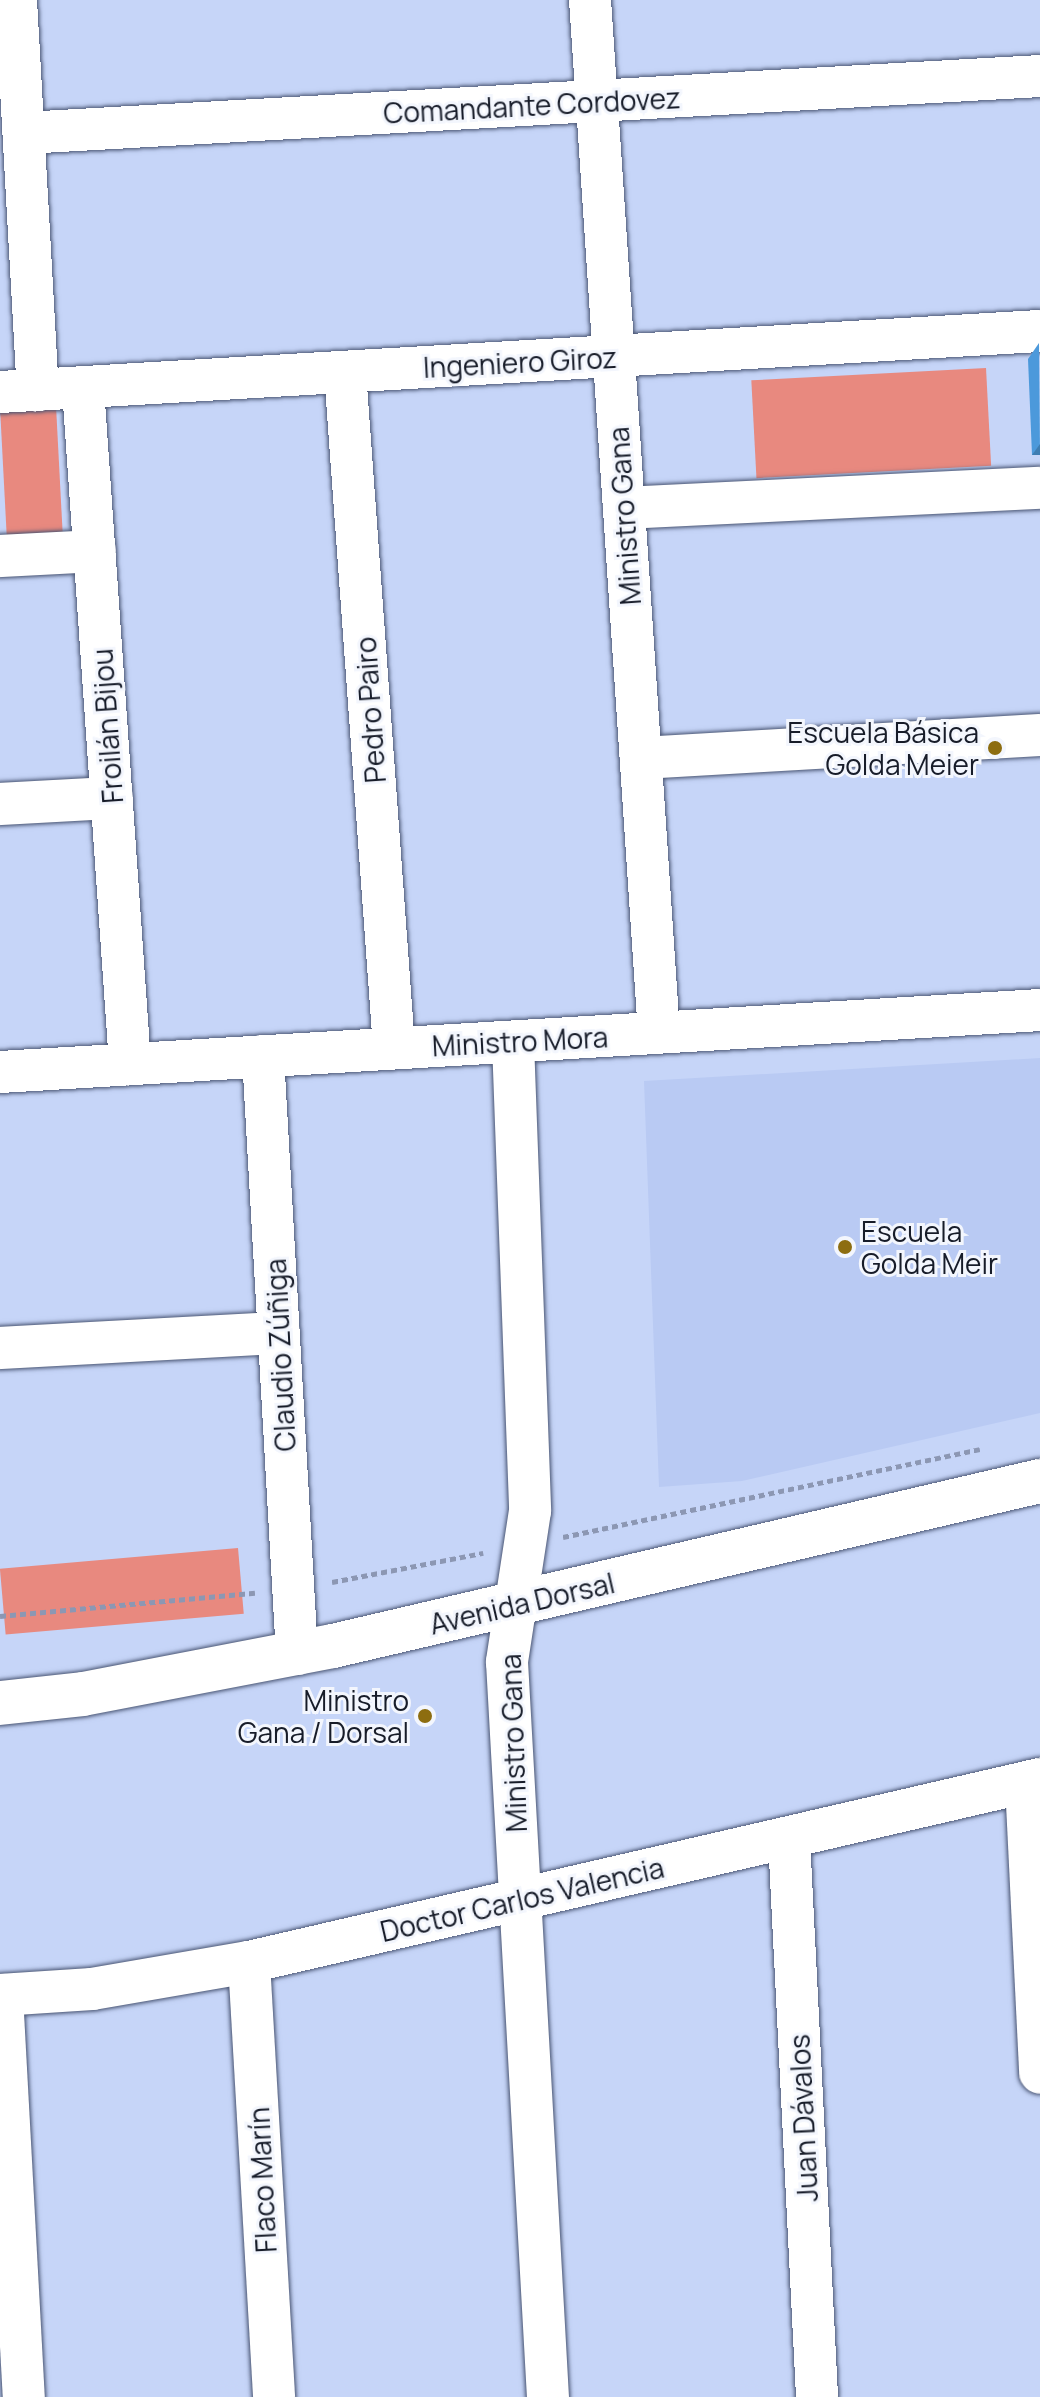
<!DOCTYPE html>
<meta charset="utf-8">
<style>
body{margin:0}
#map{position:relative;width:1040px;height:2397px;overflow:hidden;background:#c6d5f8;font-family:Manrope,sans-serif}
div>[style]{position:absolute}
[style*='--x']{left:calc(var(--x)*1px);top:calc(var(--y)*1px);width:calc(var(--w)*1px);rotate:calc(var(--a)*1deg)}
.built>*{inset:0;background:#b9caf3}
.green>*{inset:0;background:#e8897f;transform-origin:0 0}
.path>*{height:5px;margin-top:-2.5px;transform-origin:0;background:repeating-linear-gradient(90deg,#8c97b3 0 6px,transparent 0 10px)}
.roads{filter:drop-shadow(0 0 2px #495573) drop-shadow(0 0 2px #495573)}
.minor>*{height:42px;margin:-21px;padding:0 21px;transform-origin:21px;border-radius:21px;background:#fff}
.tertiary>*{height:44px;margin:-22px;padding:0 22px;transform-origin:22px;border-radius:22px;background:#fff}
.wall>*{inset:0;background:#4c99db}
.shaded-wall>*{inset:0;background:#3e7db2}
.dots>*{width:22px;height:22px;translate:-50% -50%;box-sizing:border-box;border:4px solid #f3f6fd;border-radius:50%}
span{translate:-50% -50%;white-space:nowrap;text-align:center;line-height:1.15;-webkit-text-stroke:6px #f3f6fd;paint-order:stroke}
.street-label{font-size:28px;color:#171c29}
.poi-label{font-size:28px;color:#171c29}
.right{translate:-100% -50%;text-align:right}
.left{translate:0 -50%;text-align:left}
</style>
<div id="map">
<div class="built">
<div style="clip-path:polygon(1040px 1058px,1040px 1413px,742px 1481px,659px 1487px,644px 1081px)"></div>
</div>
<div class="green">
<div style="left:986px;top:368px;width:98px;height:235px;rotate:87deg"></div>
<div style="left:56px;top:406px;width:133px;height:56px;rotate:87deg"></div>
<div style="left:238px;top:1548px;width:66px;height:239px;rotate:85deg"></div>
</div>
<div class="path">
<div style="--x:563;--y:1537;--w:426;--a:-11.9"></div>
<div style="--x:332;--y:1582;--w:154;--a:-10.9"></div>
<div style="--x:0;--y:1616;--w:256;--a:-5.2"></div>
</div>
<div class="roads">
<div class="minor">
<div style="--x:16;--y:0;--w:391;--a:86.8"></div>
<div style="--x:590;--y:0;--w:1035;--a:86.18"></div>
<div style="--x:24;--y:133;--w:1018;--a:-3.21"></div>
<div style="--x:345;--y:372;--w:678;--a:85.85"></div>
<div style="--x:83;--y:388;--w:678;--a:86.02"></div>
<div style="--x:0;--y:392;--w:1042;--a:-3.36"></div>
<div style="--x:624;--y:508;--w:416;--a:-2.8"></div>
<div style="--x:0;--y:556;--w:95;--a:-3"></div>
<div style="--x:641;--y:758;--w:400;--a:-3.3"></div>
<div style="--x:0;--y:804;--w:112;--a:-3.1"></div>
<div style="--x:513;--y:1042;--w:469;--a:87.9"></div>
<div style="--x:530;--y:1511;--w:153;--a:98.7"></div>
<div style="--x:507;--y:1662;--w:736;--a:86.81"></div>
<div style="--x:263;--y:1056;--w:599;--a:86.75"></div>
<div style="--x:0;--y:1072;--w:1042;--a:-3.41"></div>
<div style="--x:0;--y:1348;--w:279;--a:-3.1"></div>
<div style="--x:1026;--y:1783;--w:290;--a:87.2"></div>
<div style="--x:789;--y:1838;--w:560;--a:87.13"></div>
<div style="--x:249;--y:1962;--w:436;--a:86.7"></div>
<div style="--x:0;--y:1995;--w:92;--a:-3.7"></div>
<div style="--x:92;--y:1989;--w:159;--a:-9.8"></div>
<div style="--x:249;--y:1962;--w:812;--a:-13.03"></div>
<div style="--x:2;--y:1995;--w:403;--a:86.9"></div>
</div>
<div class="tertiary">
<div style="--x:0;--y:1703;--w:83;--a:-6.2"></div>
<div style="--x:83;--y:1694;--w:255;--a:-10.9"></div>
<div style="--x:333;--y:1646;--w:726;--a:-13.14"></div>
</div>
</div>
<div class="wall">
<div style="clip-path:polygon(1039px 343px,1040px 455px,1032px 455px,1028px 359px)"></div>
</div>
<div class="shaded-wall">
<div style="clip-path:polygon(1040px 444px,1040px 455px,1032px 455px)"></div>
</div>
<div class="dots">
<div style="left:995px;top:748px;background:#8d6d10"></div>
<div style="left:845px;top:1247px;background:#8d6d10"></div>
<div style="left:425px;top:1716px;background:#8d6d10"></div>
</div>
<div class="street-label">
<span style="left:532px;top:105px;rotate:-3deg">Comandante Cordovez</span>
<span style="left:520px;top:362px;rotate:-3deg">Ingeniero Giroz</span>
<span style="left:624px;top:516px;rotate:-94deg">Ministro Gana</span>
<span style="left:370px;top:710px;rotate:-94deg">Pedro Pairo</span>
<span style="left:107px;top:726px;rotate:-94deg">Froilán Bijou</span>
<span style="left:520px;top:1041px;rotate:-3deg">Ministro Mora</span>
<span style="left:280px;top:1355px;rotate:-93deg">Claudio Zúñiga</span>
<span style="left:522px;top:1603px;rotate:-13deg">Avenida Dorsal</span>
<span style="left:513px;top:1743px;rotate:-92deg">Ministro Gana</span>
<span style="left:522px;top:1899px;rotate:-13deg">Doctor Carlos Valencia</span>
<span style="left:803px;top:2118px;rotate:-93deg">Juan Dávalos</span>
<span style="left:262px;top:2180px;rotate:-93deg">Flaco Marín</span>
</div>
<div class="poi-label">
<span class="right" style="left:979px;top:748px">Escuela Básica<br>Golda Meier</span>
<span class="left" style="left:861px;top:1247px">Escuela<br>Golda Meir</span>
<span class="right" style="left:409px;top:1716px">Ministro<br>Gana / Dorsal</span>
</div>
</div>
